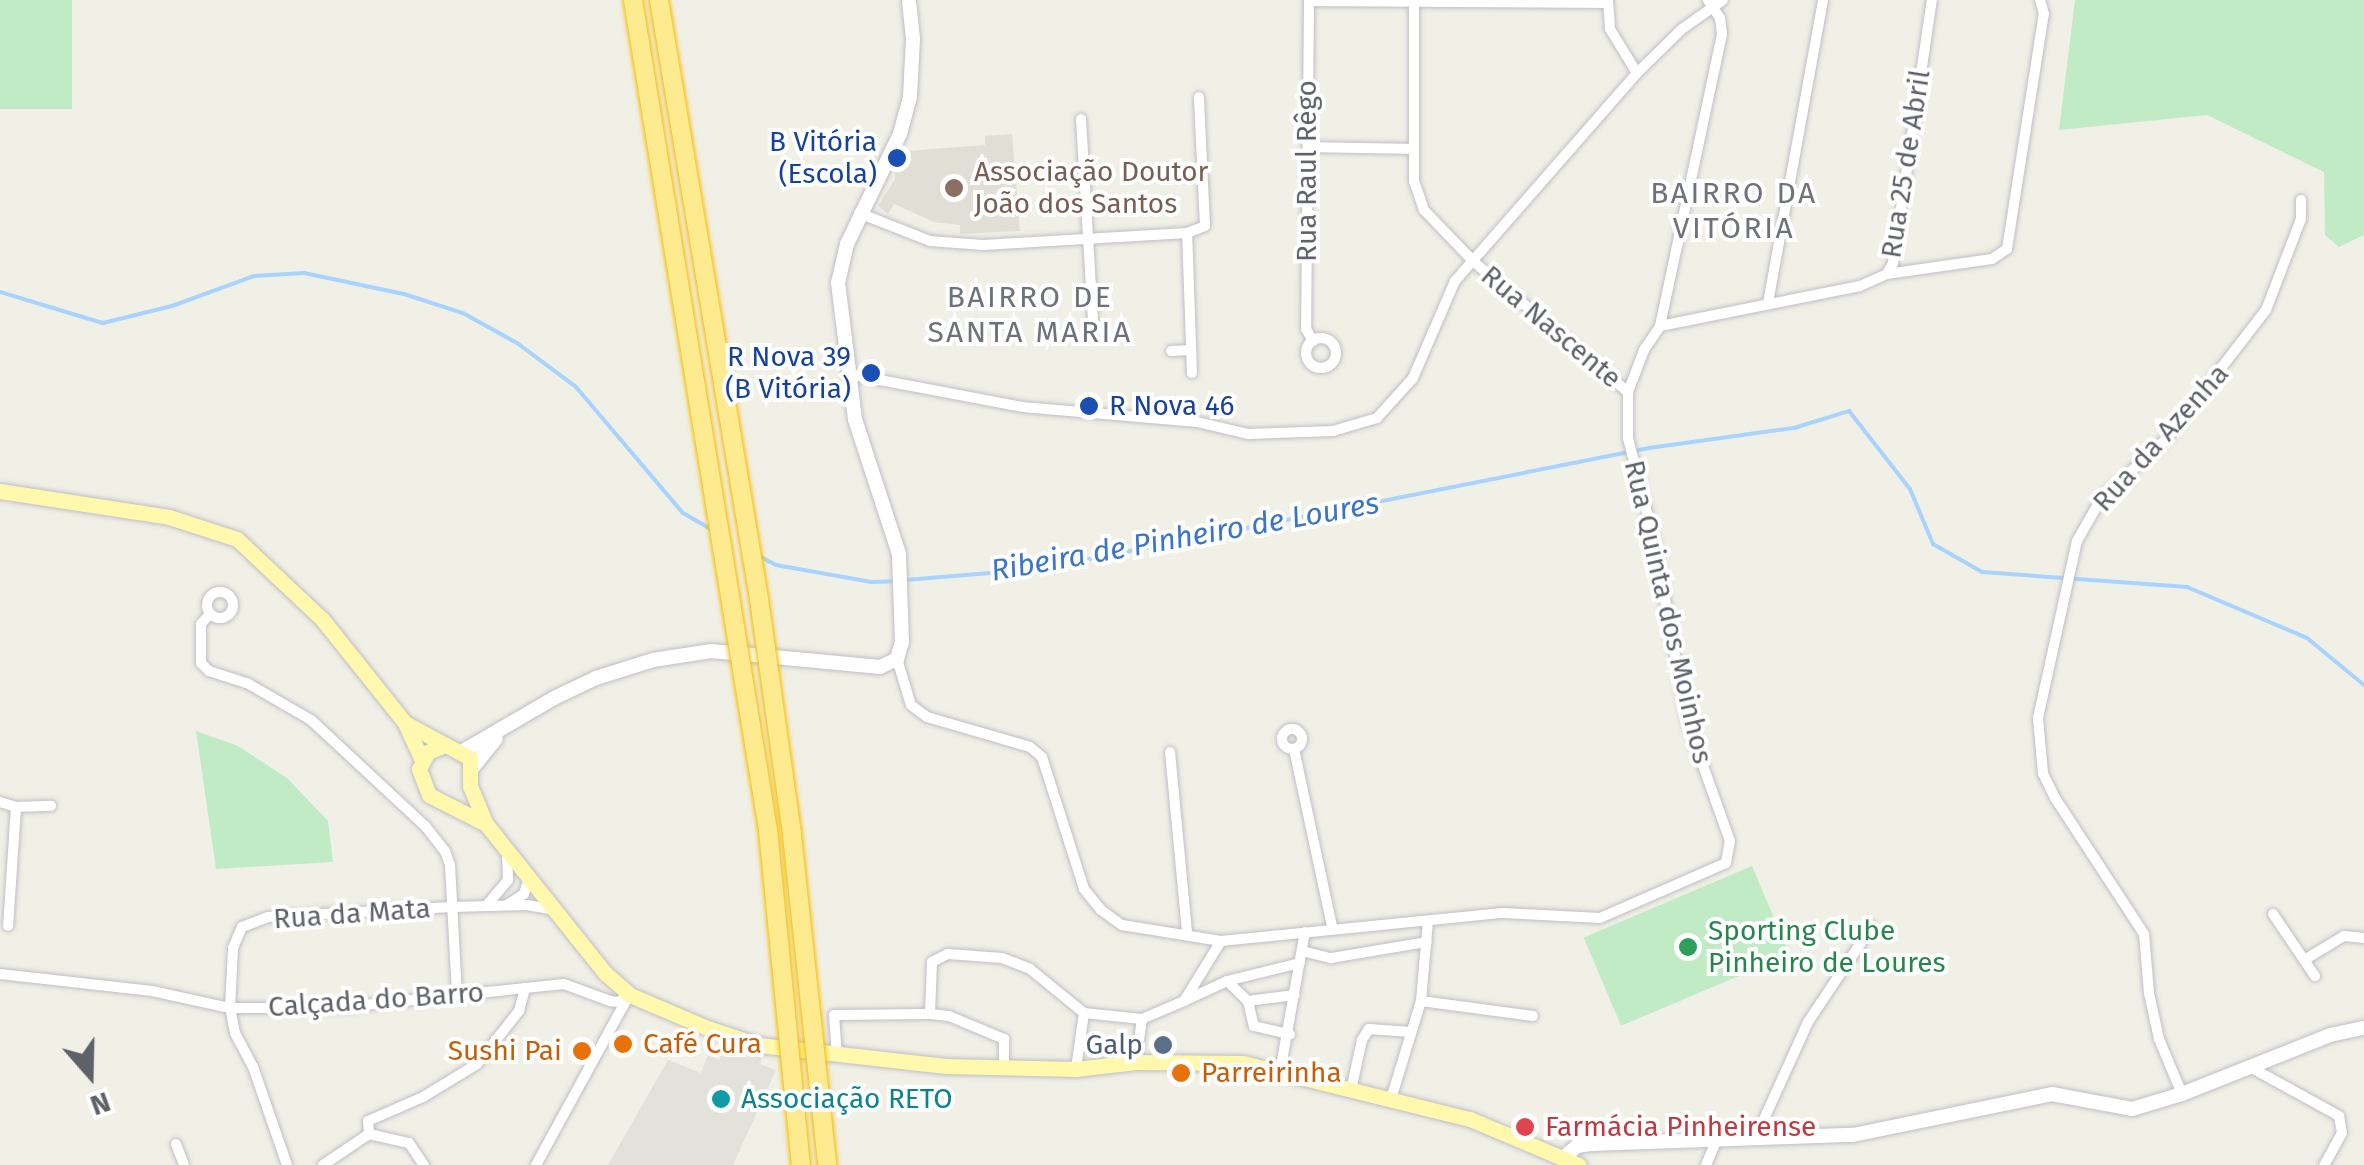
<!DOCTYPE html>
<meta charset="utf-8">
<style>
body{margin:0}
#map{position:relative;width:2364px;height:1165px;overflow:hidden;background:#f1f0e6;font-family:"Fira Sans",sans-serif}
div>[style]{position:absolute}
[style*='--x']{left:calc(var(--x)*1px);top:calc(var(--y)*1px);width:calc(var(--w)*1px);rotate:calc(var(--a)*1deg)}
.industrial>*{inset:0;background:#e2e1da}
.education>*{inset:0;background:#e1dfd5}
.green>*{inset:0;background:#c1ebc4;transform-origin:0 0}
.stream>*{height:4px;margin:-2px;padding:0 2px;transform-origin:2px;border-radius:2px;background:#a8d3ff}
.roads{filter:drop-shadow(0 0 2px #bebfc6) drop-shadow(0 0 2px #bebfc6)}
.street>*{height:10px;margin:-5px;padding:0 5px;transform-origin:5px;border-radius:5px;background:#fff}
.street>.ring{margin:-5px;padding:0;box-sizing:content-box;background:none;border:10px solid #fff;border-radius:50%}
.secondary>*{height:14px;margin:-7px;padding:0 7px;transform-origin:7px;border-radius:7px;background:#fff}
.primary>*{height:15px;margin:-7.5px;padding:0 7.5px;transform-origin:7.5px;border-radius:7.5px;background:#fff8ad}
.bridges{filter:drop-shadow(0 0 2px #f7bc00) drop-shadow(0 0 2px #f7bc00)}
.highway-bridge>*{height:18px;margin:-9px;padding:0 9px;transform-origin:9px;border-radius:9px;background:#ffeb8f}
.dots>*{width:28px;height:28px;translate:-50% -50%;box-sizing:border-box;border:5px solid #fff;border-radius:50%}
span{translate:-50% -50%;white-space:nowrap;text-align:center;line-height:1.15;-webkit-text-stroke:8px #fff;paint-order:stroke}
.transit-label{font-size:28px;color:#164399}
.right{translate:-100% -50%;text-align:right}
.left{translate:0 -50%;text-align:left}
.street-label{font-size:28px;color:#5d6168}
.education-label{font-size:28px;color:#785e54}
.leisure-label{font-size:28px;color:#27864d}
.food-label{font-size:28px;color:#c56008}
.service-label{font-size:28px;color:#4e5e75}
.culture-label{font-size:28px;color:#0d838f}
.health-label{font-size:28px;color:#be3a42}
.neighbourhood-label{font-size:30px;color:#6e737a;letter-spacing:2.5px}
.water-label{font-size:30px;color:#3b75c6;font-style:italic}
.north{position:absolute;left:40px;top:1025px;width:100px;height:100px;-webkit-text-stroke:8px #fff;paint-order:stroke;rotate:160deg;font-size:28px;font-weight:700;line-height:40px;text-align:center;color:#5d6168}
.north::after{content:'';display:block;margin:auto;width:35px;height:45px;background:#5d6168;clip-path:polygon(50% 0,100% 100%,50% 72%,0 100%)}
</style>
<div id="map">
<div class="industrial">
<div style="clip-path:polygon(724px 1045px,762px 1058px,760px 1064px,776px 1070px,733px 1165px,608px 1165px,668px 1060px,701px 1073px,708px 1055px,719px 1060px)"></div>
</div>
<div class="education">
<div style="clip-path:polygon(1012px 134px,1020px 231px,960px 234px,960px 225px,934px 222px,894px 204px,888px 214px,878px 206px,895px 179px,895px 169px,906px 151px,985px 145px,985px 136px)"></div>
</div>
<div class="green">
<div style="left:0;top:0;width:72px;height:109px"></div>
<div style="clip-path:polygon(2075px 0,2364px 0,2364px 235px,2339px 247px,2325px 235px,2324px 172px,2207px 115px,2059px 130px)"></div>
<div style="clip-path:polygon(196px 731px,238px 746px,287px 778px,328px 821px,333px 862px,216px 869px)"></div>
<div style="left:1752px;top:866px;width:96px;height:183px;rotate:67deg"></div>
</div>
<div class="stream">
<div style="--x:0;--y:292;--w:108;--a:16.8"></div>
<div style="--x:103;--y:323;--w:71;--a:-13.8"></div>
<div style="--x:172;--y:306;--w:87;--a:-20.1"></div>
<div style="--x:254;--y:276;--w:50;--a:-3.4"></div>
<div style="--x:304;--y:273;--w:102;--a:11.9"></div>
<div style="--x:404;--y:294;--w:62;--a:17.9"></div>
<div style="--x:463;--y:313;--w:62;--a:29.1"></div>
<div style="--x:517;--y:343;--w:74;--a:36.7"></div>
<div style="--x:576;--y:387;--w:165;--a:49.7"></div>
<div style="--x:683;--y:513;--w:32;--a:30"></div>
<div style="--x:759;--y:556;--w:19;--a:28"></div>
<div style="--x:776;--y:565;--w:97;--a:10.1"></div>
<div style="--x:871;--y:582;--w:25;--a:-2"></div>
<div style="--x:905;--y:580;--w:135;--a:-4.7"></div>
<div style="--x:1040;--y:569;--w:621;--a:-11.24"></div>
<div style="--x:1649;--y:448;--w:146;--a:-7.9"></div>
<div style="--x:1794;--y:428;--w:58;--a:-17.2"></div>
<div style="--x:1849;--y:411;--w:99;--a:52"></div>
<div style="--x:1910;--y:489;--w:60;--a:67.3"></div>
<div style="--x:1933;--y:544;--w:56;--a:29.7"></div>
<div style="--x:1982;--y:572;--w:206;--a:4.2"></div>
<div style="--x:2187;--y:587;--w:130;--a:23"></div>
<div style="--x:2307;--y:638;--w:74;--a:39.5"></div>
</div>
<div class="roads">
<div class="street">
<div style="--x:1309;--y:0;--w:329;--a:90.5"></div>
<div style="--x:1306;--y:329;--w:14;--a:60"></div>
<div style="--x:1414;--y:0;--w:181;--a:90"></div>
<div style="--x:1414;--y:181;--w:31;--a:71"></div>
<div style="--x:1424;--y:210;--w:72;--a:46.1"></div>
<div style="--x:1474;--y:262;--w:202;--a:40.2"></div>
<div style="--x:1608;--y:0;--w:29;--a:86"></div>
<div style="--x:1610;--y:29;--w:52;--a:58.5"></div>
<div style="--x:1309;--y:1;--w:299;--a:0.4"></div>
<div style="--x:1081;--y:119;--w:204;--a:86.6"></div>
<div style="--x:1308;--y:147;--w:105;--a:1.1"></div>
<div style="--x:859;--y:213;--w:76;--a:21.5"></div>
<div style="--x:930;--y:241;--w:53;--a:4.3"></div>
<div style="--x:983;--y:245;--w:204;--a:-3.4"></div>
<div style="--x:1887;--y:274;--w:106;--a:-8.1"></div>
<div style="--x:1992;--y:259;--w:18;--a:-34"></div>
<div style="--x:2007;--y:249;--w:238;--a:-81.1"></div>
<div style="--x:2044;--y:14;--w:15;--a:-106"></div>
<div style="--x:1768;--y:303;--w:308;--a:-79.7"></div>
<div style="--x:1660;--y:326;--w:204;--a:-11.3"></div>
<div style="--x:1860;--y:286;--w:30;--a:-24"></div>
<div style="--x:1887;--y:274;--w:13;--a:-61"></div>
<div style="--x:1893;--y:263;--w:266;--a:-81.6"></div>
<div class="ring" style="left:1306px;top:338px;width:20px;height:20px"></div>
<div style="--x:1171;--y:351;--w:20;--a:-3"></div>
<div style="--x:1192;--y:373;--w:140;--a:-92"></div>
<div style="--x:1187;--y:233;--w:19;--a:-21"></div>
<div style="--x:1205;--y:226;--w:129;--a:-92.7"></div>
<div style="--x:848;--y:374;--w:177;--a:10.7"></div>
<div style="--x:1022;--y:407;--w:176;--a:4.9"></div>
<div style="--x:1197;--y:422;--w:52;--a:13.2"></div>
<div style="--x:1248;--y:434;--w:85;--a:-2"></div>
<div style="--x:1333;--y:431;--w:46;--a:-16.5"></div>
<div style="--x:1377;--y:418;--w:54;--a:-48"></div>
<div style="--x:1413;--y:378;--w:106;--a:-66.6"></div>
<div style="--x:1455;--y:281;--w:276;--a:-48.8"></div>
<div style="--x:1637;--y:73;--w:63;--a:-44.4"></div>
<div style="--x:1682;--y:29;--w:50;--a:-35.3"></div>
<div class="ring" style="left:207px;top:592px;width:16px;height:16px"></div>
<div style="--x:210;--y:614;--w:13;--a:132"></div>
<div style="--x:201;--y:624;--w:39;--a:90"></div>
<div style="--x:201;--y:663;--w:11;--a:45"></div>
<div style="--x:209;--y:671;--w:40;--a:18"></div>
<div style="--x:247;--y:683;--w:74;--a:30"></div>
<div style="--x:311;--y:720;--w:157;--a:42.9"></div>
<div style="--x:426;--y:827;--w:31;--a:52"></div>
<div style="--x:445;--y:851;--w:15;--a:70"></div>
<div style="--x:450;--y:865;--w:130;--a:86.9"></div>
<div style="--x:897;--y:659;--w:48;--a:73.1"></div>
<div style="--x:911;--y:705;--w:20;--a:37"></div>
<div style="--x:927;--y:717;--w:107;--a:16.2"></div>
<div style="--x:1030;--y:747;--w:16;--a:40"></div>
<div style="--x:1042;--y:757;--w:139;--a:72.3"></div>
<div style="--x:1084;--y:889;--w:27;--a:51"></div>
<div style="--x:1101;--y:910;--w:26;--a:36"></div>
<div style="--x:1122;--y:925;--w:100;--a:9.2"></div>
<div style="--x:1221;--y:941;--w:283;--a:-5.7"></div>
<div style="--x:1503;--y:913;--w:97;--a:3"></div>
<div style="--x:1600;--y:918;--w:137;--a:-23.6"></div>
<div style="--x:1726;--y:863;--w:22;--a:-80"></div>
<div style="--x:1730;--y:841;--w:127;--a:-109.7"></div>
<div style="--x:1687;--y:721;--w:176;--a:-100.2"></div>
<div style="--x:1656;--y:548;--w:114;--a:-104.3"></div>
<div style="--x:1628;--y:438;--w:46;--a:-90"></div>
<div style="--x:1628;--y:392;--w:45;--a:-69.1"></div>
<div style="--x:1644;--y:350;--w:29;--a:-56"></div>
<div style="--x:1660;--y:326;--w:299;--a:-78"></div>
<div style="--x:1722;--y:34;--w:16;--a:-97"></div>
<div style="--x:1720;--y:18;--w:22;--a:-124"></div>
<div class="ring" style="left:1282px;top:729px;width:10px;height:10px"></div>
<div style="--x:1294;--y:749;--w:181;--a:77.9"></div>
<div style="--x:1170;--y:752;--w:181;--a:84.6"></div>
<div style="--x:0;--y:802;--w:17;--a:17"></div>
<div style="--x:16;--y:807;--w:119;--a:93.8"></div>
<div style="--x:16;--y:807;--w:35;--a:-2"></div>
<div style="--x:487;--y:905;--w:33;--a:-50"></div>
<div style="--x:508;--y:880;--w:30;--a:-92"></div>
<div style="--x:507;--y:905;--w:20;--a:-33"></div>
<div style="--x:524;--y:894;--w:17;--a:-73"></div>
<div style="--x:2273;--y:914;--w:75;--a:55.9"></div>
<div style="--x:1302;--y:951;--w:30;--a:14"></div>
<div style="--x:1331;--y:958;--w:97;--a:-9.5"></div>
<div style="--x:2304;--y:960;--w:47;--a:-31"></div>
<div style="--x:2344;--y:936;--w:20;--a:6"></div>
<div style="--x:0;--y:974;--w:153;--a:6.4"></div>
<div style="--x:152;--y:991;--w:80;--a:12.3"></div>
<div style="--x:230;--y:1008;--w:106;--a:0"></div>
<div style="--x:336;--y:1008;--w:229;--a:-6"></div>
<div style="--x:564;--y:984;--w:49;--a:20.3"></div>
<div style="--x:610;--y:1001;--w:8;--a:7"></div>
<div style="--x:618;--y:1002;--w:14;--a:-30"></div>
<div style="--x:1227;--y:981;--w:29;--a:44"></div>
<div style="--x:1248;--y:1001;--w:47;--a:-7.3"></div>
<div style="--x:1184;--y:1001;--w:47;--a:-24.9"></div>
<div style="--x:1227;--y:981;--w:75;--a:-13.9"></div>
<div style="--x:1248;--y:1001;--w:26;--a:77"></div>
<div style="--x:1254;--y:1026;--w:37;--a:13"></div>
<div style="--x:1421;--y:1001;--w:113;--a:7.6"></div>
<div style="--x:1084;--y:1013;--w:58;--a:5.9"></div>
<div style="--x:1142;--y:1019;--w:46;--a:-23.2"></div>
<div style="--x:1184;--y:1001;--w:70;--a:-58.3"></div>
<div style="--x:930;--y:1014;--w:52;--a:-87.8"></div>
<div style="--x:932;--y:962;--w:18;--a:-27"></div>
<div style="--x:948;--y:954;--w:54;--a:4.2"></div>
<div style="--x:1002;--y:958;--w:30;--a:21"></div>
<div style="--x:1030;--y:969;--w:70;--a:39.2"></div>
<div style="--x:837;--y:1056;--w:41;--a:-94.2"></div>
<div style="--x:834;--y:1015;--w:96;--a:-0.6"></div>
<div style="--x:930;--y:1014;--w:19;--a:6"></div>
<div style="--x:949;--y:1016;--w:60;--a:22.7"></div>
<div style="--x:1004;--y:1039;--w:28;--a:90"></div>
<div style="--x:1136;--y:1062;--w:43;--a:-82.1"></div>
<div style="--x:2250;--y:1067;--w:102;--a:28.8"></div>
<div style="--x:2339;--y:1116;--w:17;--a:80"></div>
<div style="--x:2342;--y:1133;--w:37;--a:119"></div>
<div style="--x:1076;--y:1069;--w:57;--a:-81.9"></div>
<div style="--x:1280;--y:1072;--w:142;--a:-79.9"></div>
<div style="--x:1351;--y:1090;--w:51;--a:-77.6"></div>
<div style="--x:1362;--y:1040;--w:13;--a:-58"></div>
<div style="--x:1369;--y:1029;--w:42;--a:4.1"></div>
<div style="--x:2182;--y:1094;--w:60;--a:-112.7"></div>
<div style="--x:2159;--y:1039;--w:47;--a:-102.3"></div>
<div style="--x:2149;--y:993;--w:59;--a:-94.8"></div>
<div style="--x:2144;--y:934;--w:163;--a:-123.2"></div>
<div style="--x:2055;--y:798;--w:28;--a:-116"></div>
<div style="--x:2043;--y:773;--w:55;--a:-95.2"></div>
<div style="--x:2038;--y:718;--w:181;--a:-77.6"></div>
<div style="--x:2077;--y:541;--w:48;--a:-60.3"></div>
<div style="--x:2101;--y:499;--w:90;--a:-42.7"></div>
<div style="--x:2167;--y:438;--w:162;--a:-52.3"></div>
<div style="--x:2266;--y:310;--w:97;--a:-69"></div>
<div style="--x:2301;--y:219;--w:19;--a:-90"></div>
<div style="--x:1391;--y:1099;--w:102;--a:-73"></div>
<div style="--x:1421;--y:1001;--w:80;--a:-85"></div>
<div style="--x:369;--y:1134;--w:41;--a:12.7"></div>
<div style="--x:409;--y:1143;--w:27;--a:56"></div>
<div style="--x:1755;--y:1139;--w:128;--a:-65.6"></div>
<div style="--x:1808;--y:1022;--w:115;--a:-56.3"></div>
<div style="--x:176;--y:1144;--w:22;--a:69"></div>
<div style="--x:287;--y:1165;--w:104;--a:-109.1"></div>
<div style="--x:253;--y:1067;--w:38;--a:-118"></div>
<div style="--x:235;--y:1033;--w:25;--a:-101"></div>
<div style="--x:230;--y:1008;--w:60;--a:-87.1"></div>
<div style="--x:233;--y:948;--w:23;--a:-67"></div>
<div style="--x:242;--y:927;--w:28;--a:-21"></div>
<div style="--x:268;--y:917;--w:184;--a:-3.1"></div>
<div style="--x:452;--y:907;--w:75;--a:-1.5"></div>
<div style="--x:527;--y:905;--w:28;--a:10"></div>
<div style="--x:323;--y:1165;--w:55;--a:-34"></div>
<div style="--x:369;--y:1134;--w:13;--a:-94"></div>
<div style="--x:368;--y:1121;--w:60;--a:-23.6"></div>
<div style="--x:423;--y:1097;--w:63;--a:-31.4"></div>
<div style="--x:477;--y:1064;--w:68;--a:-51.6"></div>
<div style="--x:519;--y:1011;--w:24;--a:-75"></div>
<div style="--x:536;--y:1165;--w:194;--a:-61.3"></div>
<div style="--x:1706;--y:1165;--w:25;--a:-67"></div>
</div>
<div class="secondary">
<div style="--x:463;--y:751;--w:105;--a:-30.2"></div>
<div style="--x:554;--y:698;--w:47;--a:-25.5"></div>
<div style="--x:596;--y:678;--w:60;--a:-17.5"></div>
<div style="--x:653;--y:660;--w:59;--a:-8.8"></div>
<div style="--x:711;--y:651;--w:170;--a:5.4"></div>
<div style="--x:880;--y:667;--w:19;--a:-25"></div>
<div style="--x:897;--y:659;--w:18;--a:-74"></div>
<div style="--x:902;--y:642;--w:88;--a:-92"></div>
<div style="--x:899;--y:554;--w:142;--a:-108.1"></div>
<div style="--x:855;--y:419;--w:137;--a:-97.1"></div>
<div style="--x:838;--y:283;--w:40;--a:-77"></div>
<div style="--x:847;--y:244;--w:122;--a:-64.3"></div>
<div style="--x:900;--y:134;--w:39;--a:-75"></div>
<div style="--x:910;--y:96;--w:57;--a:-87"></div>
<div style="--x:913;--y:39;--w:39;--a:-96"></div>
<div style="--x:473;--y:767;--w:36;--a:-51"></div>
<div style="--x:1564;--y:1157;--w:17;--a:-40"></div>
<div style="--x:1577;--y:1146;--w:14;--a:-8"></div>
<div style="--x:1591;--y:1144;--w:262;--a:-2"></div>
<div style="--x:1853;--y:1135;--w:203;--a:-11.6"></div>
<div style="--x:2052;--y:1094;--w:81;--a:10.6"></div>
<div style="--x:2132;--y:1109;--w:52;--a:-16.7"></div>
<div style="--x:2182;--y:1094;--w:159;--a:-21.7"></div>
<div style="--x:2330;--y:1035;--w:35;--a:-12"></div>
</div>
<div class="primary">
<div style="--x:0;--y:491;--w:171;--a:8.7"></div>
<div style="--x:169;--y:517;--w:71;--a:17.9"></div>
<div style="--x:237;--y:539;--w:117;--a:43.3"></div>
<div style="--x:322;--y:619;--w:133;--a:51.4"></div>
<div style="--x:405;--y:723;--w:41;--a:65.3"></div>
<div style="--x:405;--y:723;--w:74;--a:28.3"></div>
<div style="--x:470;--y:758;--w:28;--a:90"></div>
<div style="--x:470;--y:786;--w:41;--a:67.2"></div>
<div style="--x:445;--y:745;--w:18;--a:158"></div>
<div style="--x:428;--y:752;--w:19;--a:118"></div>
<div style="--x:419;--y:769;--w:28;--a:69"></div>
<div style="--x:429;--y:795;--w:64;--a:27"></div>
<div style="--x:486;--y:824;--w:191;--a:51.4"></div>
<div style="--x:605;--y:973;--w:33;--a:41"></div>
<div style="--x:630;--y:995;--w:82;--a:23.1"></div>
<div style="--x:705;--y:1027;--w:57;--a:18.4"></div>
<div style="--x:759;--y:1045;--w:188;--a:6.4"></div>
<div style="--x:946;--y:1066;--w:130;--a:1.3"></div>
<div style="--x:1076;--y:1069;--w:60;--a:-6.7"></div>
<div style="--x:1136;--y:1062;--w:107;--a:0.5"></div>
<div style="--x:1243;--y:1063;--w:234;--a:13.9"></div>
<div style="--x:1470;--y:1119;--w:118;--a:22.9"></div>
</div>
</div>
<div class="bridges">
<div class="highway-bridge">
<div style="--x:633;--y:0;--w:841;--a:80.76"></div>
<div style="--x:768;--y:830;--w:337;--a:84.4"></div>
<div style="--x:659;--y:0;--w:607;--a:80.52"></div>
<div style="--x:759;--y:599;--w:238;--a:82"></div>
<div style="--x:792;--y:835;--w:332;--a:83.9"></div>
</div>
</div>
<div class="dots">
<div style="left:897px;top:158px;background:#1a4fb4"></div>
<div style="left:954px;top:188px;background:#8d6e63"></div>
<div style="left:871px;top:373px;background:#1a4fb4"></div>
<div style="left:1089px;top:406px;background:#1a4fb4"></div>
<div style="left:1688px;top:947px;background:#2e9e5b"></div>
<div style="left:623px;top:1044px;background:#e8710a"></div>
<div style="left:1163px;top:1045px;background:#5c6f8a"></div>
<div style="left:582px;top:1051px;background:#e8710a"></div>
<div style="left:1181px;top:1073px;background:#e8710a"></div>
<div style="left:721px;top:1099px;background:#0f9aa8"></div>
<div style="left:1525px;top:1127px;background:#e0444e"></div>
</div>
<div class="transit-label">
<span class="right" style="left:877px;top:158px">B Vitória<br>(Escola)</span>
<span class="right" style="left:851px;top:373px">R Nova 39<br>(B Vitória)</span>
<span class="left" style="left:1109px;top:406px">R Nova 46</span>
</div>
<div class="street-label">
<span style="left:1906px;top:164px;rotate:-81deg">Rua 25 de Abril</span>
<span style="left:1307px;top:171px;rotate:-90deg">Rua Raul Rêgo</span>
<span style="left:1551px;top:327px;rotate:40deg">Rua Nascente</span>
<span style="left:2161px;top:438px;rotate:-48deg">Rua da Azenha</span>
<span style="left:1668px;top:612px;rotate:77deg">Rua Quinta dos Moinhos</span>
<span style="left:352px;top:914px;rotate:-4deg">Rua da Mata</span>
<span style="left:376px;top:1000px;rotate:-4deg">Calçada do Barro</span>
</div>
<div class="education-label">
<span class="left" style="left:974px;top:188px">Associação Doutor<br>João dos Santos</span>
</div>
<div class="leisure-label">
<span class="left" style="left:1708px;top:947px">Sporting Clube<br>Pinheiro de Loures</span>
</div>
<div class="food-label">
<span class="left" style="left:643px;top:1044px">Café Cura</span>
<span class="right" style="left:562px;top:1051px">Sushi Pai</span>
<span class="left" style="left:1201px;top:1073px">Parreirinha</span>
</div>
<div class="service-label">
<span class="right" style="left:1143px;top:1045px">Galp</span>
</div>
<div class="culture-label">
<span class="left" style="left:741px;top:1099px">Associação RETO</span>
</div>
<div class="health-label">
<span class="left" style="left:1545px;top:1127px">Farmácia Pinheirense</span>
</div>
<div class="neighbourhood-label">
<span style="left:1734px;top:210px">BAIRRO DA<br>VITÓRIA</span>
<span style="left:1030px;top:314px">BAIRRO DE<br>SANTA MARIA</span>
</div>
<div class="water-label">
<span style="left:1185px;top:537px;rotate:-10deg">Ribeira de Pinheiro de Loures</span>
</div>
<div class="north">N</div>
</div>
